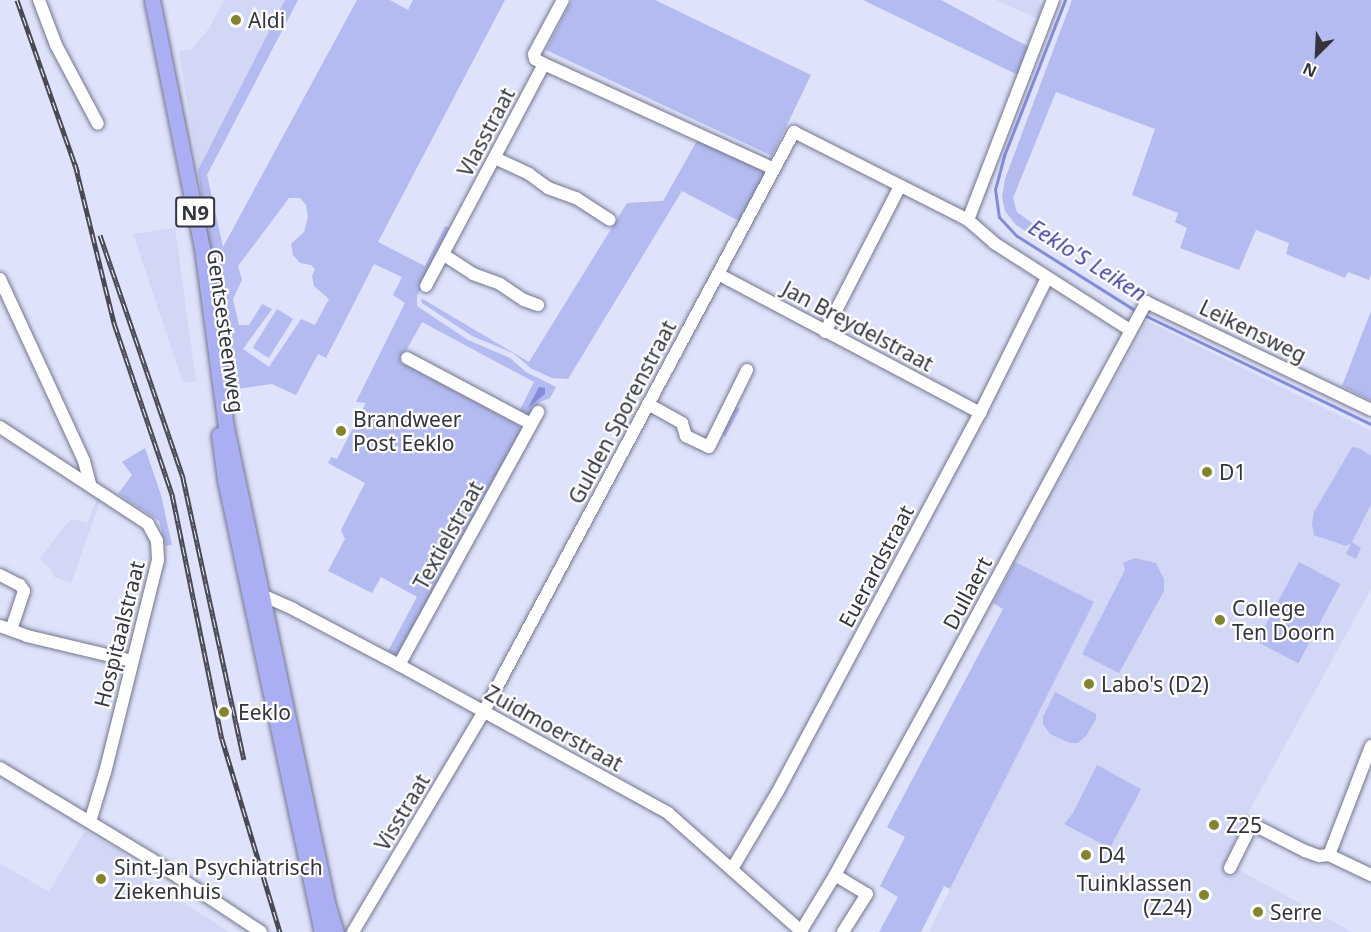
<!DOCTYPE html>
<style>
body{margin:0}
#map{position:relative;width:1371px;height:932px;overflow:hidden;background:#dee2fa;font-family:"Noto Sans",sans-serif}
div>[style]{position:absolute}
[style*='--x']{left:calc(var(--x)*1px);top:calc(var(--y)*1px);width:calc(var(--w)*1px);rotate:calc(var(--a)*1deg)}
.built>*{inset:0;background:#d2d7f5}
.green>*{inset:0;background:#b3bbf0;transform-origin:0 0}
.water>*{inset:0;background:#838cd8}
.stream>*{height:3px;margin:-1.5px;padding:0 1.5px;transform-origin:1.5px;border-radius:1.5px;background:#838cd8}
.roads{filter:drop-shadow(0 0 2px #73768c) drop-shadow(0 0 2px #73768c)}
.minor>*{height:12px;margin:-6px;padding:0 6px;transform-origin:6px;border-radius:6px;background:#fff}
.major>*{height:15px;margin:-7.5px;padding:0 7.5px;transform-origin:7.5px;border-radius:7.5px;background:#aaaef3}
.rail>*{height:5px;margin-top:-2.5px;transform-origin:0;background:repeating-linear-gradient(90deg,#fff 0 9px,#484954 0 18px);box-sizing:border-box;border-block:2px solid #484954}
.dots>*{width:16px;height:16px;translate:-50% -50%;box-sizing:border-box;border:3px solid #fff;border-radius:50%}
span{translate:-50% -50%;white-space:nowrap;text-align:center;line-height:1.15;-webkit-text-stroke:4.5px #fff;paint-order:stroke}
.shield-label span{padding:2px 4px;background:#fff;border:2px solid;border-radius:4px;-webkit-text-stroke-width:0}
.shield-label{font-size:20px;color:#33343d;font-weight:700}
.poi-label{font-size:21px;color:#33343d}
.left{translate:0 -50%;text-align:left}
.right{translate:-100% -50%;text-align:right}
.street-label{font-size:21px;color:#33343d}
.water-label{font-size:22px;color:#4648a3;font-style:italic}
.north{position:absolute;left:1287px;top:24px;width:60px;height:60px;-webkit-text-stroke:4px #fff;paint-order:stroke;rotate:204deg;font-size:16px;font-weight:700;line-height:24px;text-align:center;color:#33343d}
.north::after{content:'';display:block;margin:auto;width:21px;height:27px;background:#33343d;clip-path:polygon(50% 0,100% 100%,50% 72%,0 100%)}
</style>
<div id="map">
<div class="built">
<div style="clip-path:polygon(224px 0,285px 0,198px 170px,179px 51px,192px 49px,210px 27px)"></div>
<div style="clip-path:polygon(996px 0,1039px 0,1042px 6px,1038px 19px)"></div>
<div style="clip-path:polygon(175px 228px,196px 381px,183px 383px,133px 234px)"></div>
<div style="clip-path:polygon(1147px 321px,1371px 431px,1371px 589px,1247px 815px,1225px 862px,1352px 932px,929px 932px,1093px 602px,1015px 562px)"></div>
<div style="clip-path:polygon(98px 497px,101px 499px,71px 583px,54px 577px,51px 569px,39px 559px,68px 522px,73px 519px,87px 523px)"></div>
<div style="clip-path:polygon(85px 831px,130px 857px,125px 865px,229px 932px,0 932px,0 863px,49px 892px)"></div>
</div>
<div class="green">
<div style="clip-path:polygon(evenodd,285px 0,298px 0,207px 175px,223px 247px,357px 0,390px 0,408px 10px,413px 0,505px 0,378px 242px,425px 266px,445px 226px,453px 229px,417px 296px,417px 306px,468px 340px,510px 358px,526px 372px,556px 387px,550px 398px,540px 402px,529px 416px,518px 414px,534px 382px,422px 322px,400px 362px,518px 425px,522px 432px,400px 653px,396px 655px,388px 651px,417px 597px,381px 577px,372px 593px,328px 571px,345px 539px,341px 530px,365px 483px,328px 463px,331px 457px,337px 459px,366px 403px,356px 402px,405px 303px,393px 295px,402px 277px,374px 264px,326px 358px,318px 354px,296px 395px,272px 384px,228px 390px,198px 170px,285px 0,289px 198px,300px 198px,306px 205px,308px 217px,304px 232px,291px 244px,293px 255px,300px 263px,311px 265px,315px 269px,312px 276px,314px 286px,329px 299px,315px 325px,301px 319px,269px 367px,243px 349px,272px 309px,262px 304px,249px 325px,239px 325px,233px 299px,242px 280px,238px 266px,289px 198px)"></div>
<div style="clip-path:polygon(572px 0,655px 0,811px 75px,772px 156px,546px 50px)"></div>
<div style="clip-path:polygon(863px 0,941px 0,1029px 47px,1018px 75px)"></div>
<div style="clip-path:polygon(1072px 0,1371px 0,1371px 274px,1369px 280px,1348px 272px,1345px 278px,1286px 254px,1289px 243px,1256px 230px,1239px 270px,1180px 248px,1187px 228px,1175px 222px,1178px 213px,1132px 195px,1155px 129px,1056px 92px,1013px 198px,1017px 212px,1055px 240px,1051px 248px,1016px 225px,1005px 211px,1002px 197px,1005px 179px)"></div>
<div style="clip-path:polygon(698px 139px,766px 170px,739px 221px,682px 191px,568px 379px,552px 378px,532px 369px,513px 353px,472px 336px,422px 303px,421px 298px,529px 362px,627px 203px,663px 201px)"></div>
<div style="left:277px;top:309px;width:19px;height:46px;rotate:32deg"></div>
<div style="clip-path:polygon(1371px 311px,1371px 401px,1342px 386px)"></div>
<div style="clip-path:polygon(734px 406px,740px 409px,725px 437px,721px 432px)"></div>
<div style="clip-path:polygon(1352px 447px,1361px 449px,1371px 456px,1371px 504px,1352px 542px,1361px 548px,1356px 559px,1346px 554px,1351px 543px,1346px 546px,1314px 535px,1312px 523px,1314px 512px)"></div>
<div style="clip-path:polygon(145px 448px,161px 495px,172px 545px,165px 546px,159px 521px,118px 494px,132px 475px,122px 462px)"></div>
<div style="clip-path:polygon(1135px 558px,1156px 563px,1164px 579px,1164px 591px,1119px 673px,1082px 654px,1125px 570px,1123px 563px)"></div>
<div style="clip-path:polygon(1015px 562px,1094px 602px,950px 889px,944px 886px,921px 932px,879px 932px,898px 897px,880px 886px,905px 837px,887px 827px,1003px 609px,993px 603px)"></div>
<div style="left:1299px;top:562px;width:47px;height:90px;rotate:28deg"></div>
<div style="clip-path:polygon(1055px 692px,1096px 714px,1096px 719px,1086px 736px,1078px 743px,1070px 743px,1050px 734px,1043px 724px,1043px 717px)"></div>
<div style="clip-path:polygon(1097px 765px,1141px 789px,1110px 848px,1064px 824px,1073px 813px)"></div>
</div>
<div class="water">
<div style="clip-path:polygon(539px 387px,545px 388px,545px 394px,528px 408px)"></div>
</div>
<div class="stream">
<div style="--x:1065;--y:0;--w:168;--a:111.4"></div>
<div style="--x:1004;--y:156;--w:34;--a:105"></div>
<div style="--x:995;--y:189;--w:28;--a:82"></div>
<div style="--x:999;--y:217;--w:26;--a:47"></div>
<div style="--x:1017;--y:236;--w:141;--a:32.2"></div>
<div style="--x:1142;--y:314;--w:254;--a:25.7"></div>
</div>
<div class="roads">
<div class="minor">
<div style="--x:39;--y:0;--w:48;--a:69.3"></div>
<div style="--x:56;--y:45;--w:89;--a:62"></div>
<div style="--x:544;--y:64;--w:253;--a:24.5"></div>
<div style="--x:495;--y:158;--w:38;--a:25"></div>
<div style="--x:529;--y:174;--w:24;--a:36"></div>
<div style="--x:548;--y:188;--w:30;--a:20"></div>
<div style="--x:576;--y:198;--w:40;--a:32.9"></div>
<div style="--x:968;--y:220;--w:236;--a:-68.9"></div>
<div style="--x:444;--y:255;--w:35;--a:33"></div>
<div style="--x:473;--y:274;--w:29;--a:20"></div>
<div style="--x:500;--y:284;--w:29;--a:34"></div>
<div style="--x:524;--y:300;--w:15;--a:20"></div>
<div style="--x:718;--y:274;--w:297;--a:27.9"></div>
<div style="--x:0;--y:279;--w:200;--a:65.2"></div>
<div style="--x:84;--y:461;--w:24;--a:75"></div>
<div style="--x:426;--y:286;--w:251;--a:-62"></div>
<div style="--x:544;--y:64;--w:10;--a:-151"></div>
<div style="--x:535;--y:59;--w:5;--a:-101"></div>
<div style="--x:534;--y:54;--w:61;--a:-61.8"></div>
<div style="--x:825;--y:332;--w:164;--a:-62.8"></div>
<div style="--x:407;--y:358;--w:140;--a:28"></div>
<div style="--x:648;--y:404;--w:39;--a:29"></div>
<div style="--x:682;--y:423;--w:14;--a:73"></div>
<div style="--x:686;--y:436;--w:25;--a:26"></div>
<div style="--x:709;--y:447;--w:86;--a:-63.7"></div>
<div style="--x:0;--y:427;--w:177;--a:33.2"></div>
<div style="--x:148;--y:524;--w:19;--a:62"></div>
<div style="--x:157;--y:541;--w:19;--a:87"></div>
<div style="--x:158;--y:560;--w:219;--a:104"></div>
<div style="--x:105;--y:772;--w:52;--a:106.7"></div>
<div style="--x:0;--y:575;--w:22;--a:27"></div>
<div style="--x:20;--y:585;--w:7;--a:56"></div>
<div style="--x:24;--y:591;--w:41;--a:108.4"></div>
<div style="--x:257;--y:596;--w:5;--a:-11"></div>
<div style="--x:262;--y:595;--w:34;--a:24"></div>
<div style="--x:293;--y:609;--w:120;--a:27.8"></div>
<div style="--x:399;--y:665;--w:307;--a:28.8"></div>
<div style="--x:668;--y:813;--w:179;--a:41.6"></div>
<div style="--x:0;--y:626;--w:29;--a:20"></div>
<div style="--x:27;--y:636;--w:108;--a:13.4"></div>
<div style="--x:399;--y:665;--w:289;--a:-61.2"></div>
<div style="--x:0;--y:768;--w:176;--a:31.1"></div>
<div style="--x:151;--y:859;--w:132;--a:33.6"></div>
<div style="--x:1329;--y:855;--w:117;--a:-68.9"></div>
<div style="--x:1230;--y:868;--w:49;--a:-63.4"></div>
<div style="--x:1252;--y:824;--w:59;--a:27"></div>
<div style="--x:1305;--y:851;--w:15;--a:20"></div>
<div style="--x:1319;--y:856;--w:10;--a:-6"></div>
<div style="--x:1329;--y:855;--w:47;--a:25.5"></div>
<div style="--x:732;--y:869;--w:88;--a:-59.4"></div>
<div style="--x:777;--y:793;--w:431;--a:-61.9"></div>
<div style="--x:980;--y:413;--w:151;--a:-63.6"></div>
<div style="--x:835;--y:875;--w:37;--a:31"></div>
<div style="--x:867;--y:894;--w:45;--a:122.3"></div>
<div style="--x:801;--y:931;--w:66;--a:-58.7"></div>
<div style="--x:835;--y:875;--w:222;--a:-61.2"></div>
<div style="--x:942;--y:680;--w:430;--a:-61.6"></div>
<div style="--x:1146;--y:302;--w:250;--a:25.6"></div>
<div style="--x:353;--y:932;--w:257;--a:-59.3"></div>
<div style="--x:484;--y:711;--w:657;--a:-61.84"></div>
<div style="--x:794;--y:132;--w:195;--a:26.8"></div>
<div style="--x:968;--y:220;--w:35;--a:41"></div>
<div style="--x:994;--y:243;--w:161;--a:32.6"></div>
</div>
<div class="major">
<div style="--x:152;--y:0;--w:253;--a:78.6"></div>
<div style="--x:202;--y:248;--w:181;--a:82.4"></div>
<div style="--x:226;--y:427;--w:487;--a:78"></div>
<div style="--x:327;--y:903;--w:30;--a:73"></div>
<div style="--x:219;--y:435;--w:45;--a:82.4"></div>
<div style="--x:225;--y:480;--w:462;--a:77.9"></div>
</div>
</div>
<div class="rail">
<div style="--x:17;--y:0;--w:183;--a:70.6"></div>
<div style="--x:75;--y:164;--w:164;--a:76.2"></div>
<div style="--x:114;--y:323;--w:181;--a:71.3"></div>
<div style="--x:172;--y:494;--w:250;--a:78.5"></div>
<div style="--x:222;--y:739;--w:202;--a:73.3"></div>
<div style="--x:100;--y:235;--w:257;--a:71.1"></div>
<div style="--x:183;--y:478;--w:288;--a:77.8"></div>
</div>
<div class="dots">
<div style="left:236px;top:20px;background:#82842e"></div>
<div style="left:341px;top:431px;background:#82842e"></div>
<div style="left:1207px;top:472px;background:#82842e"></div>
<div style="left:1220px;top:620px;background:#82842e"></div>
<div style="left:1089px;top:684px;background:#82842e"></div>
<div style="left:224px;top:712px;background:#82842e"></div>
<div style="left:1214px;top:825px;background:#82842e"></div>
<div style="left:1086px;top:855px;background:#82842e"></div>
<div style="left:101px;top:879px;background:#82842e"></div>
<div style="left:1204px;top:895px;background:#82842e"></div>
<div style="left:1258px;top:912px;background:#82842e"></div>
</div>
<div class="shield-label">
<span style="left:195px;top:212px">N9</span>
</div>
<div class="poi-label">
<span class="left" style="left:248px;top:20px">Aldi</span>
<span class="left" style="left:353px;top:431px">Brandweer<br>Post Eeklo</span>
<span class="left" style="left:1219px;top:472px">D1</span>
<span class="left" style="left:1232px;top:620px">College<br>Ten Doorn</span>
<span class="left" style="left:1101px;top:684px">Labo's (D2)</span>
<span class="left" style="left:238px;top:712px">Eeklo</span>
<span class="left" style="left:1226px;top:825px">Z25</span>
<span class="left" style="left:1098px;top:855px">D4</span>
<span class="left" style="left:114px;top:879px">Sint-Jan Psychiatrisch<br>Ziekenhuis</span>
<span class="right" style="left:1192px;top:895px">Tuinklassen<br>(Z24)</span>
<span class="left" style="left:1270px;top:912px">Serre</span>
</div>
<div class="street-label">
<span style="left:486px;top:132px;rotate:-62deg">Vlasstraat</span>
<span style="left:858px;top:326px;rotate:28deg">Jan Breydelstraat</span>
<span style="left:226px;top:331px;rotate:82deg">Gentsesteenweg</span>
<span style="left:1253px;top:331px;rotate:26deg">Leikensweg</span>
<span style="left:622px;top:412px;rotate:-62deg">Gulden Sporenstraat</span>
<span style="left:448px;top:535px;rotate:-61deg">Textielstraat</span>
<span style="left:876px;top:566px;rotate:-62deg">Euerardstraat</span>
<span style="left:967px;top:593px;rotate:-62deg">Dullaert</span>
<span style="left:119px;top:634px;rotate:-76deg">Hospitaalstraat</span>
<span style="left:554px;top:728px;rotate:29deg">Zuidmoerstraat</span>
<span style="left:402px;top:812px;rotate:-59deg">Visstraat</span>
</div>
<div class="water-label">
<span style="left:1088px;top:260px;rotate:32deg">Eeklo'S Leiken</span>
</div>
<div class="north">N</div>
</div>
